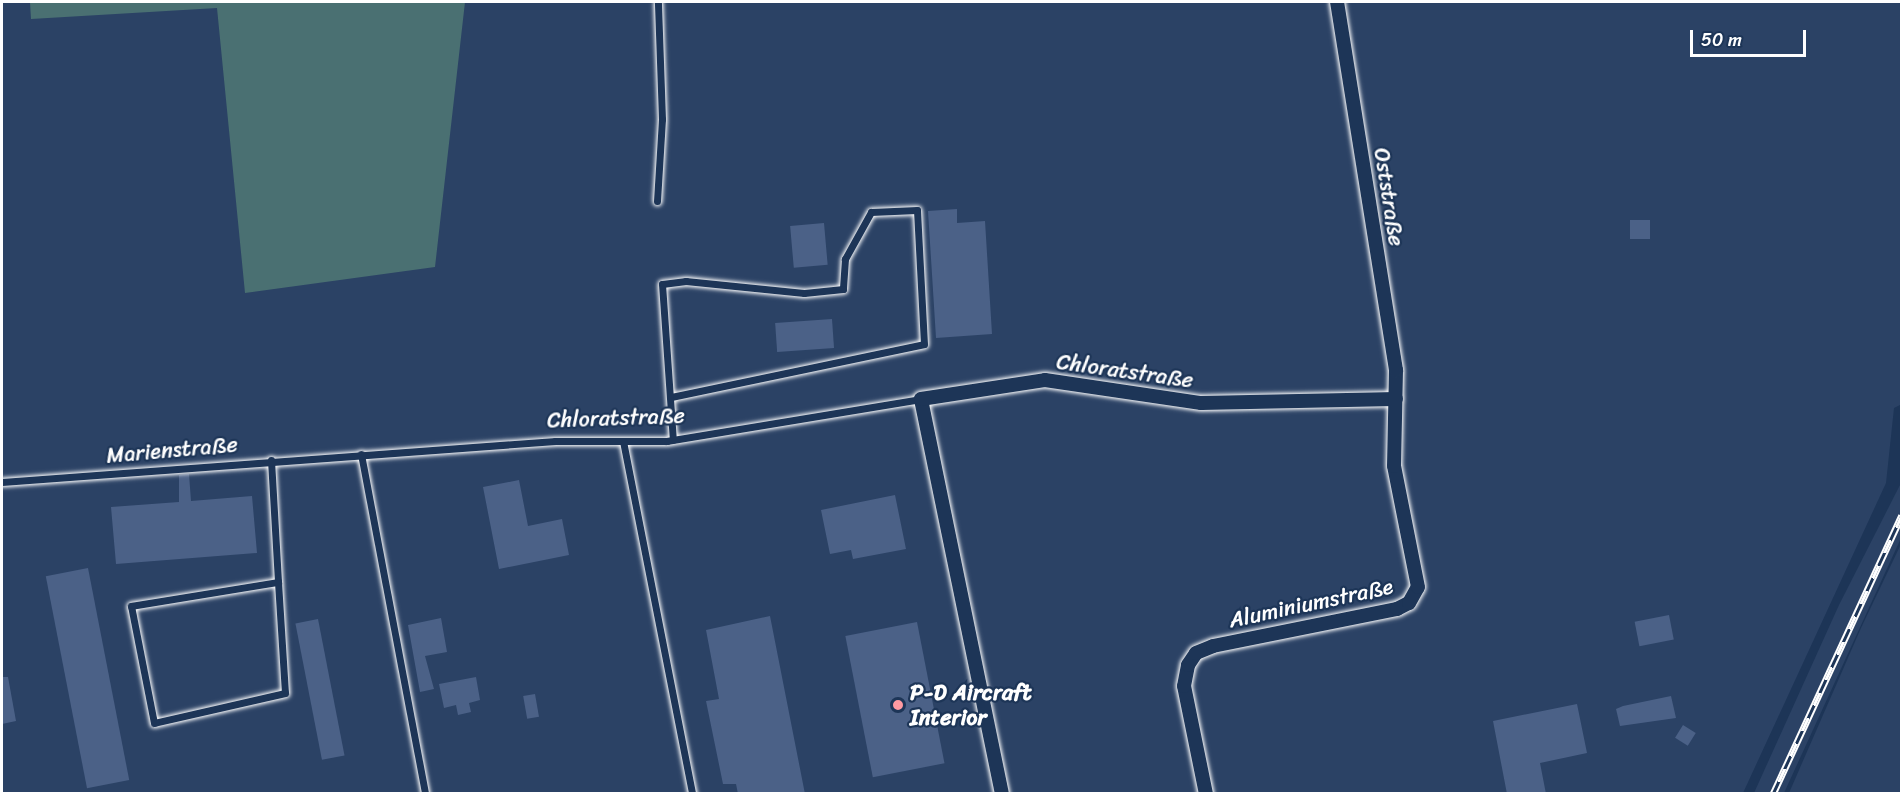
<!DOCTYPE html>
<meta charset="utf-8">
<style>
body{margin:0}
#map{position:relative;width:1903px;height:795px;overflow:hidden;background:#1d3557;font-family:Sriracha,sans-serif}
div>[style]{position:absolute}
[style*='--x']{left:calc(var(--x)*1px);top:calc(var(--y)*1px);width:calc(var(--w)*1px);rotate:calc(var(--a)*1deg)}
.built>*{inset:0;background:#2b4265}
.green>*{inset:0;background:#4a7072}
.building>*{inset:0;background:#4b6187;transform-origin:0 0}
.roads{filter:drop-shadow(0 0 2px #fff) drop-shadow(0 0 2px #fff)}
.lane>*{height:7px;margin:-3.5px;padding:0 3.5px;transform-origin:3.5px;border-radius:3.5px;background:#1d3557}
.street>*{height:14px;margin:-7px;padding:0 7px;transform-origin:7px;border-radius:7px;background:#1d3557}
.rail>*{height:7px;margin-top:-3.5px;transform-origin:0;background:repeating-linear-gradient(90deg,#1d3557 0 14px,#fff 0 28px);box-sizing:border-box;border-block:2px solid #fff}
.dots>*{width:16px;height:16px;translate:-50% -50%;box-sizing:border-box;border:3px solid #1d3557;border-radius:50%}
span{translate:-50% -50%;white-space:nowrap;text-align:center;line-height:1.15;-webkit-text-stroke:4.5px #1d3557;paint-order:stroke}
.street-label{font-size:22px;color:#fff}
.poi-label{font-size:22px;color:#fff;font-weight:700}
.left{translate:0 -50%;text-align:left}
.frame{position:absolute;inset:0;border:3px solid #fff;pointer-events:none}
.scale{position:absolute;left:1690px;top:30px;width:116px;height:27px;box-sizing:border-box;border:3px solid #fff;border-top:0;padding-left:8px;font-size:18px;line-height:21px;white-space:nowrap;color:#fff;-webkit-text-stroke:4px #1d3557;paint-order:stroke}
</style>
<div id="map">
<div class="built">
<div style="clip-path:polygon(2px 2px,1901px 2px,1902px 404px,1894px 408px,1886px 483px,1743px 793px,2px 794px)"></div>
<div style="clip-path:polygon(1901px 483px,1901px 538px,1784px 793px,1754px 793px,1839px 605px)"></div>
<div style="clip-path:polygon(1901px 544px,1901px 793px,1789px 793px,1861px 628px)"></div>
</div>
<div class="green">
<div style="clip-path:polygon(30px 2px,465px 2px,435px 267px,245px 293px,217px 8px,31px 19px)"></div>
</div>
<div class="building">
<div style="clip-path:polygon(957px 209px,957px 223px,985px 221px,992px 334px,936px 338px,928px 211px)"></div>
<div style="left:1650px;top:220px;width:19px;height:20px;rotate:90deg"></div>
<div style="left:824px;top:223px;width:42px;height:34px;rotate:85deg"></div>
<div style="left:832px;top:319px;width:29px;height:57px;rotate:86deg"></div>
<div style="clip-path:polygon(189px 474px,191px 501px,252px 496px,257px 553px,116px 564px,111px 507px,179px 502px,179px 475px)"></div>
<div style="clip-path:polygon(519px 480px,528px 526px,562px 519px,569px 555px,499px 569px,483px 487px)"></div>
<div style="clip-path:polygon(895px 495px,906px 549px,853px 559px,851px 550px,830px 554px,821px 510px)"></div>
<div style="left:88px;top:568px;width:216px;height:43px;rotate:79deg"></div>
<div style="left:1669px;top:615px;width:25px;height:35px;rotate:79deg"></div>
<div style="clip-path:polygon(770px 616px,805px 794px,738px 794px,736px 784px,723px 784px,706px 701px,719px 699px,706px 630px)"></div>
<div style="clip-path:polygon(441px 618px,447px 652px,425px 656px,434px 689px,420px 692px,408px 625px)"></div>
<div style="left:318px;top:619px;width:139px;height:23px;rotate:79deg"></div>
<div style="left:917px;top:622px;width:144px;height:73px;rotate:79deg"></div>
<div style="clip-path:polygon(2px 677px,8px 677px,16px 721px,2px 724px)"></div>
<div style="clip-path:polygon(476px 677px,480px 700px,469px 703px,471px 712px,458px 715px,456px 705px,444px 708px,439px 684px)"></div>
<div style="left:535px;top:694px;width:23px;height:12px;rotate:80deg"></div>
<div style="clip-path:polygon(1671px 696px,1676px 718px,1620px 726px,1616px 709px,1623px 706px)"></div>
<div style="clip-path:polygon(1577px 704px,1587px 753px,1540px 763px,1546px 794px,1507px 794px,1493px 721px)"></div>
<div style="left:1683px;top:725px;width:15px;height:15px;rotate:32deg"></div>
</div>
<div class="roads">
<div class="lane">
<div style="--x:657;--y:201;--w:82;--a:-86.5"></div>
<div style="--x:662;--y:119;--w:117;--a:-92"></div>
<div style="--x:671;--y:397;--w:258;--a:-11.8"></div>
<div style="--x:924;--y:344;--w:134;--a:-93"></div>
<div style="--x:917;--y:210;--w:46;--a:177.5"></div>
<div style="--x:871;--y:212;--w:54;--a:119"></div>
<div style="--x:845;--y:259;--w:30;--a:94"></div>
<div style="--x:843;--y:289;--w:39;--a:174"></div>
<div style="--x:804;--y:293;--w:119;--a:-174.2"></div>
<div style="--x:686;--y:281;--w:24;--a:173"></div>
<div style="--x:662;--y:284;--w:156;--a:86"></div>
<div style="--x:623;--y:441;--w:360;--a:78.9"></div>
<div style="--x:361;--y:454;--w:346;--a:79.3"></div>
<div style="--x:271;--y:460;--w:122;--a:86.7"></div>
<div style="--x:278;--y:582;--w:111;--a:86.4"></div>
<div style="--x:285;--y:693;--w:134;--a:167.1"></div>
<div style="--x:154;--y:723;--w:119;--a:-101.1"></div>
<div style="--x:131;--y:606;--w:149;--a:-9.3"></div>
<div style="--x:2;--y:482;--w:555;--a:-4.24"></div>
<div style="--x:555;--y:441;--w:112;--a:0"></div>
<div style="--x:667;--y:441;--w:257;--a:-9.4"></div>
</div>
<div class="street">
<div style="--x:1002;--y:794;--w:403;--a:-101.6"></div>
<div style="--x:921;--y:399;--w:125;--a:-8.7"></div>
<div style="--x:1045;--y:380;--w:158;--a:8.4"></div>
<div style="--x:1201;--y:403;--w:195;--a:-1.2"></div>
<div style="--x:1206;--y:794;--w:110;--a:-101.5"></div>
<div style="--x:1184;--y:686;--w:21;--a:-79"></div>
<div style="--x:1188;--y:665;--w:14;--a:-56"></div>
<div style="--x:1196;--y:653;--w:18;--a:-22"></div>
<div style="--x:1213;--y:646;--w:188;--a:-11.4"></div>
<div style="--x:1397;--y:609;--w:13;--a:-27"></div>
<div style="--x:1409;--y:603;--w:18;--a:-61"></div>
<div style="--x:1418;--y:587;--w:123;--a:-101.2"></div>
<div style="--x:1394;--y:466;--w:96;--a:-88.8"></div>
<div style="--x:1396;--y:370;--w:373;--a:-99.1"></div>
</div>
</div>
<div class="rail">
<div style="--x:1773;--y:794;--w:307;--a:-65.2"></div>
</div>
<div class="dots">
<div style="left:898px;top:705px;background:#ff9aa2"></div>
</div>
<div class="street-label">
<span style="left:1389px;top:197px;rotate:81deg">Oststraße</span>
<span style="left:1125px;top:371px;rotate:8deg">Chloratstraße</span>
<span style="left:616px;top:418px;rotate:-2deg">Chloratstraße</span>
<span style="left:172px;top:450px;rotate:-5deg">Marienstraße</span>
<span style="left:1311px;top:603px;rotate:-12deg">Aluminiumstraße</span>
</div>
<div class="poi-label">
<span class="left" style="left:910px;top:705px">P-D Aircraft<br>Interior</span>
</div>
<div class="frame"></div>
<div class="scale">50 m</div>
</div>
